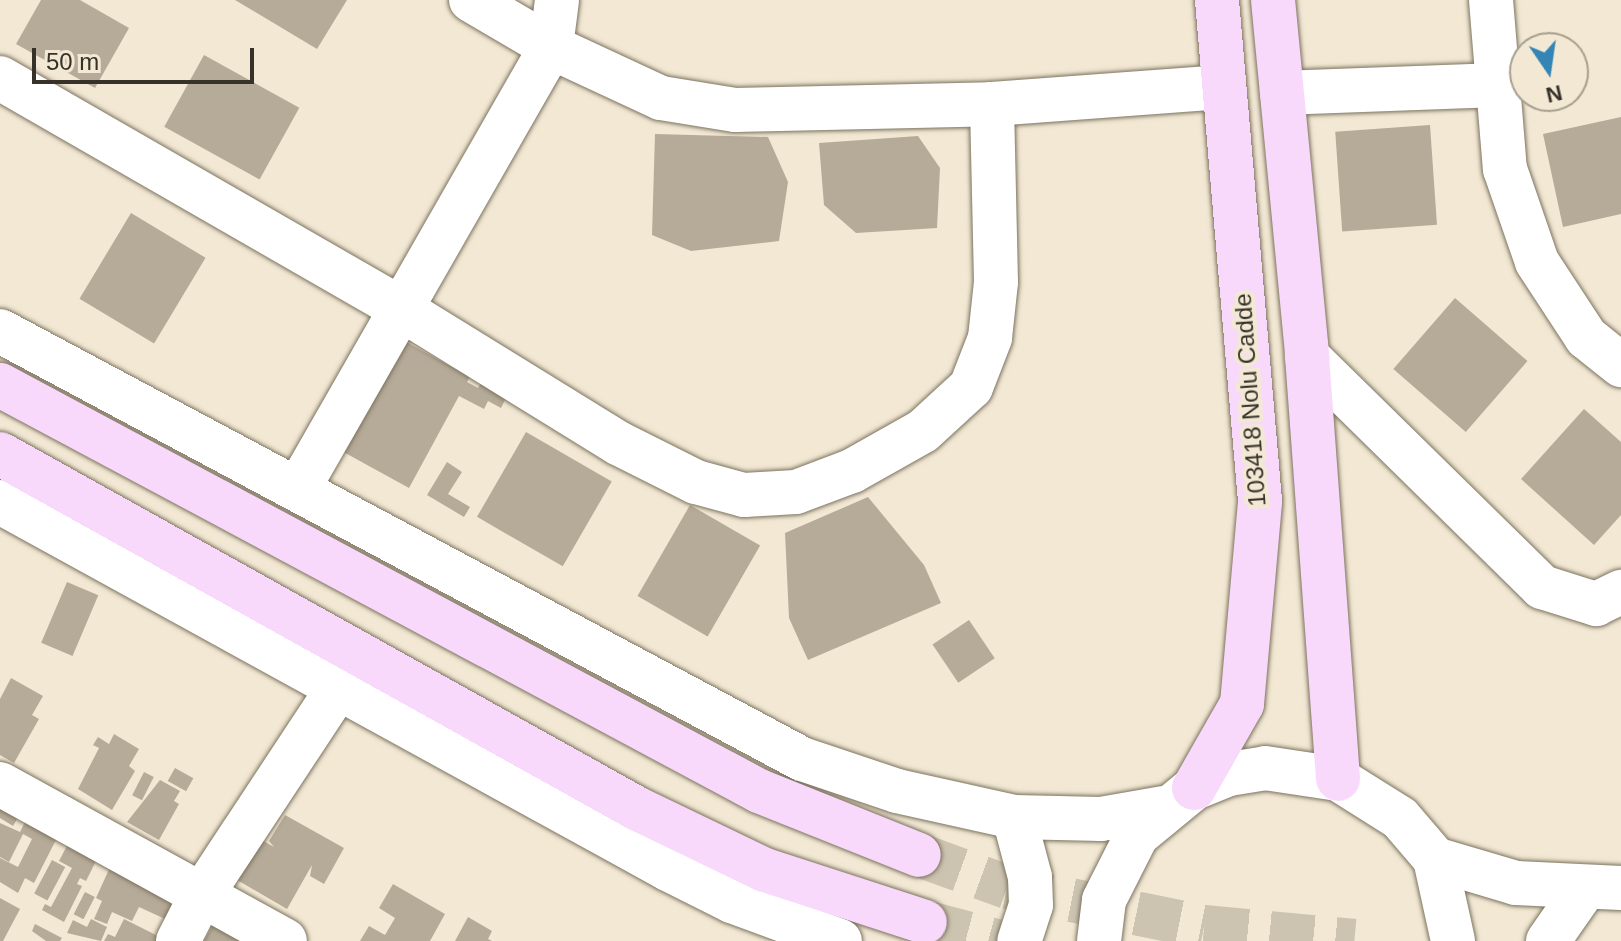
<!DOCTYPE html>
<style>
body{margin:0}
#map{position:relative;width:1621px;height:941px;overflow:hidden;background:#f2e8d3;font-family:Arial,sans-serif}
div>[style]{position:absolute}
[style*='--x']{left:calc(var(--x)*1px);top:calc(var(--y)*1px);width:calc(var(--w)*1px);rotate:calc(var(--a)*1deg)}
.building>*{inset:0;background:#b6ab98;transform-origin:0 0}
.major-tunnel>*{height:44px;margin-top:-22px;transform-origin:0;background:repeating-linear-gradient(90deg,#ccc4b1 0 44px,transparent 0 66px)}
.roads{filter:drop-shadow(0 0 2px #7c7360) drop-shadow(0 0 2px #7c7360)}
.minor>*{height:44px;margin:-22px;padding:0 22px;transform-origin:22px;border-radius:22px;background:#fff}
.major>*{height:44px;margin:-22px;padding:0 22px;transform-origin:22px;border-radius:22px;background:#f8d9fb}
span{translate:-50% -50%;white-space:nowrap;text-align:center;line-height:1.15;-webkit-text-stroke:8px #f2e8d3;paint-order:stroke}
.street-label{font-size:24px;color:#36322a}
.north{position:absolute;left:1509px;top:32px;width:80px;height:80px;box-sizing:border-box;background:#f2e8d3;border:2px solid #a79f8f;border-radius:50%;rotate:167deg;font-size:22px;font-weight:700;line-height:32px;text-align:center;color:#36322a}
.north::after{content:'';display:block;margin:auto;width:28px;height:36px;background:#3485b6;clip-path:polygon(50% 0,100% 100%,50% 72%,0 100%)}
.scale{position:absolute;left:32px;top:48px;width:222px;height:36px;box-sizing:border-box;border:4px solid #36322a;border-top:0;padding-left:10px;font-size:24px;line-height:28px;white-space:nowrap;color:#36322a;-webkit-text-stroke:6px #f2e8d3;paint-order:stroke}
</style>
<div id="map">
<div class="building">
<div style="clip-path:polygon(41px 0,80px 0,129px 28px,95px 88px,16px 44px)"></div>
<div style="clip-path:polygon(235px 0,347px 0,317px 49px)"></div>
<div style="left:204px;top:55px;width:109px;height:82px;rotate:29deg"></div>
<div style="clip-path:polygon(1621px 117px,1621px 214px,1563px 227px,1543px 134px)"></div>
<div style="left:1430px;top:125px;width:100px;height:95px;rotate:86deg"></div>
<div style="clip-path:polygon(655px 134px,768px 137px,788px 182px,779px 241px,691px 251px,652px 235px)"></div>
<div style="clip-path:polygon(918px 136px,940px 168px,937px 228px,856px 233px,824px 205px,819px 143px)"></div>
<div style="left:131px;top:213px;width:87px;height:100px;rotate:31deg"></div>
<div style="left:1455px;top:298px;width:96px;height:94px;rotate:41deg"></div>
<div style="clip-path:polygon(399px 338px,470px 377px,467px 382px,478px 388px,484px 378px,509px 392px,501px 408px,488px 401px,484px 409px,459px 396px,409px 488px,338px 449px)"></div>
<div style="clip-path:polygon(1584px 409px,1621px 442px,1621px 515px,1594px 545px,1521px 479px)"></div>
<div style="left:526px;top:432px;width:99px;height:98px;rotate:30deg"></div>
<div style="clip-path:polygon(447px 462px,462px 472px,448px 494px,470px 507px,464px 517px,427px 495px)"></div>
<div style="clip-path:polygon(868px 497px,924px 565px,941px 603px,808px 660px,789px 618px,785px 533px)"></div>
<div style="left:690px;top:505px;width:81px;height:105px;rotate:30deg"></div>
<div style="left:67px;top:582px;width:34px;height:66px;rotate:23deg"></div>
<div style="left:969px;top:620px;width:46px;height:44px;rotate:56deg"></div>
<div style="clip-path:polygon(11px 678px,43px 696px,32px 715px,39px 719px,14px 763px,0 755px,0 699px)"></div>
<div style="clip-path:polygon(114px 734px,139px 749px,129px 766px,135px 771px,112px 810px,78px 789px,99px 748px,93px 745px,98px 737px,109px 744px)"></div>
<div style="left:175px;top:768px;width:21px;height:15px;rotate:29deg"></div>
<div style="left:144px;top:772px;width:11px;height:26px;rotate:27deg"></div>
<div style="clip-path:polygon(160px 780px,180px 791px,174px 801px,179px 804px,159px 840px,127px 822px)"></div>
<div style="clip-path:polygon(0 801px,21px 812px,13px 826px,0 818px)"></div>
<div style="clip-path:polygon(29px 814px,61px 830px,34px 883px,25px 878px,18px 893px,0 882px,0 858px,18px 867px,32px 839px,23px 834px,9px 862px,0 857px,0 823px,20px 832px)"></div>
<div style="clip-path:polygon(285px 815px,344px 848px,324px 884px,310px 876px,312px 865px,287px 909px,232px 877px,255px 836px,274px 847px,269px 841px)"></div>
<div style="clip-path:polygon(71px 838px,100px 853px,86px 881px,80px 878px,77px 884px,82px 886px,64px 922px,42px 910px,45px 904px,51px 907px,72px 868px,59px 861px)"></div>
<div style="left:52px;top:860px;width:15px;height:38px;rotate:28deg"></div>
<div style="clip-path:polygon(111px 865px,186px 899px,174px 923px,139px 907px,132px 921px,112px 912px,107px 924px,94px 919px,102px 901px,96px 898px)"></div>
<div style="clip-path:polygon(393px 884px,445px 914px,430px 941px,360px 941px,369px 926px,385px 935px,395px 918px,379px 908px)"></div>
<div style="left:85px;top:892px;width:11px;height:25px;rotate:27deg"></div>
<div style="clip-path:polygon(0 898px,20px 909px,3px 941px,0 941px)"></div>
<div style="clip-path:polygon(468px 917px,492px 931px,488px 939px,492px 941px,455px 941px)"></div>
<div style="clip-path:polygon(91px 919px,107px 927px,101px 941px,67px 933px,73px 920px,87px 927px)"></div>
<div style="clip-path:polygon(124px 919px,168px 941px,104px 941px,108px 934px,115px 937px)"></div>
<div style="clip-path:polygon(214px 923px,241px 937px,239px 941px,204px 941px)"></div>
<div style="clip-path:polygon(35px 924px,62px 938px,60px 941px,46px 941px,32px 931px)"></div>
</div>
<div class="major-tunnel">
<div style="--x:919;--y:855;--w:94;--a:20"></div>
<div style="--x:1007;--y:887;--w:201;--a:11.5"></div>
<div style="--x:1204;--y:927;--w:151;--a:5.3"></div>
<div style="--x:925;--y:922;--w:74;--a:14.8"></div>
</div>
<div class="roads">
<div class="minor">
<div style="--x:471;--y:0;--w:93;--a:30.4"></div>
<div style="--x:551;--y:47;--w:121;--a:24.9"></div>
<div style="--x:661;--y:98;--w:75;--a:9.2"></div>
<div style="--x:735;--y:110;--w:257;--a:-1.3"></div>
<div style="--x:992;--y:104;--w:232;--a:-4.2"></div>
<div style="--x:1491;--y:0;--w:170;--a:85.3"></div>
<div style="--x:1505;--y:169;--w:98;--a:71"></div>
<div style="--x:1537;--y:262;--w:90;--a:56.8"></div>
<div style="--x:1586;--y:337;--w:45;--a:38.7"></div>
<div style="--x:0;--y:78;--w:463;--a:29.9"></div>
<div style="--x:401;--y:309;--w:255;--a:31.7"></div>
<div style="--x:618;--y:443;--w:87;--a:26.6"></div>
<div style="--x:696;--y:482;--w:50;--a:15.2"></div>
<div style="--x:744;--y:495;--w:52;--a:-3.3"></div>
<div style="--x:796;--y:492;--w:60;--a:-20.6"></div>
<div style="--x:852;--y:471;--w:81;--a:-29.4"></div>
<div style="--x:923;--y:431;--w:65;--a:-42.5"></div>
<div style="--x:971;--y:387;--w:53;--a:-68.8"></div>
<div style="--x:990;--y:338;--w:56;--a:-83.9"></div>
<div style="--x:996;--y:282;--w:178;--a:-91.3"></div>
<div style="--x:1282;--y:93;--w:215;--a:-2.1"></div>
<div style="--x:0;--y:331;--w:909;--a:28.09"></div>
<div style="--x:802;--y:759;--w:100;--a:18.6"></div>
<div style="--x:897;--y:791;--w:120;--a:12.5"></div>
<div style="--x:1014;--y:817;--w:87;--a:1.3"></div>
<div style="--x:1101;--y:819;--w:64;--a:-9.9"></div>
<div style="--x:1307;--y:356;--w:330;--a:44.5"></div>
<div style="--x:1542;--y:587;--w:57;--a:17.5"></div>
<div style="--x:1596;--y:604;--w:28;--a:-26"></div>
<div style="--x:298;--y:489;--w:509;--a:-60.21"></div>
<div style="--x:551;--y:47;--w:47;--a:-82.7"></div>
<div style="--x:0;--y:502;--w:762;--a:28.78"></div>
<div style="--x:668;--y:869;--w:72;--a:26.6"></div>
<div style="--x:732;--y:901;--w:115;--a:20.3"></div>
<div style="--x:0;--y:784;--w:325;--a:28.8"></div>
<div style="--x:1014;--y:817;--w:62;--a:75.1"></div>
<div style="--x:1030;--y:877;--w:28;--a:88"></div>
<div style="--x:1031;--y:905;--w:38;--a:108"></div>
<div style="--x:1435;--y:859;--w:84;--a:16.5"></div>
<div style="--x:1516;--y:883;--w:105;--a:2.7"></div>
<div style="--x:178;--y:941;--w:51;--a:-62.9"></div>
<div style="--x:201;--y:896;--w:250;--a:-56.6"></div>
<div style="--x:1099;--y:941;--w:41;--a:-83"></div>
<div style="--x:1104;--y:900;--w:73;--a:-63.1"></div>
<div style="--x:1137;--y:835;--w:74;--a:-39.5"></div>
<div style="--x:1194;--y:788;--w:38;--a:-22"></div>
<div style="--x:1229;--y:774;--w:36;--a:-9"></div>
<div style="--x:1265;--y:768;--w:74;--a:8.6"></div>
<div style="--x:1338;--y:779;--w:73;--a:32.2"></div>
<div style="--x:1400;--y:818;--w:54;--a:49.5"></div>
<div style="--x:1435;--y:859;--w:84;--a:77.6"></div>
<div style="--x:1548;--y:941;--w:65;--a:-55.1"></div>
</div>
<div class="major">
<div style="--x:1273;--y:0;--w:358;--a:84.5"></div>
<div style="--x:1307;--y:356;--w:424;--a:85.8"></div>
<div style="--x:0;--y:385;--w:861;--a:28.14"></div>
<div style="--x:759;--y:791;--w:172;--a:21.8"></div>
<div style="--x:0;--y:454;--w:728;--a:29.1"></div>
<div style="--x:636;--y:808;--w:143;--a:25.7"></div>
<div style="--x:765;--y:870;--w:168;--a:18"></div>
<div style="--x:1194;--y:788;--w:97;--a:-60.3"></div>
<div style="--x:1242;--y:704;--w:204;--a:-84.9"></div>
<div style="--x:1260;--y:501;--w:503;--a:-94.91"></div>
</div>
</div>
<div class="street-label">
<span style="left:1250px;top:400px;rotate:-94deg">103418 Nolu Cadde</span>
</div>
<div class="north">N</div>
<div class="scale">50 m</div>
</div>
